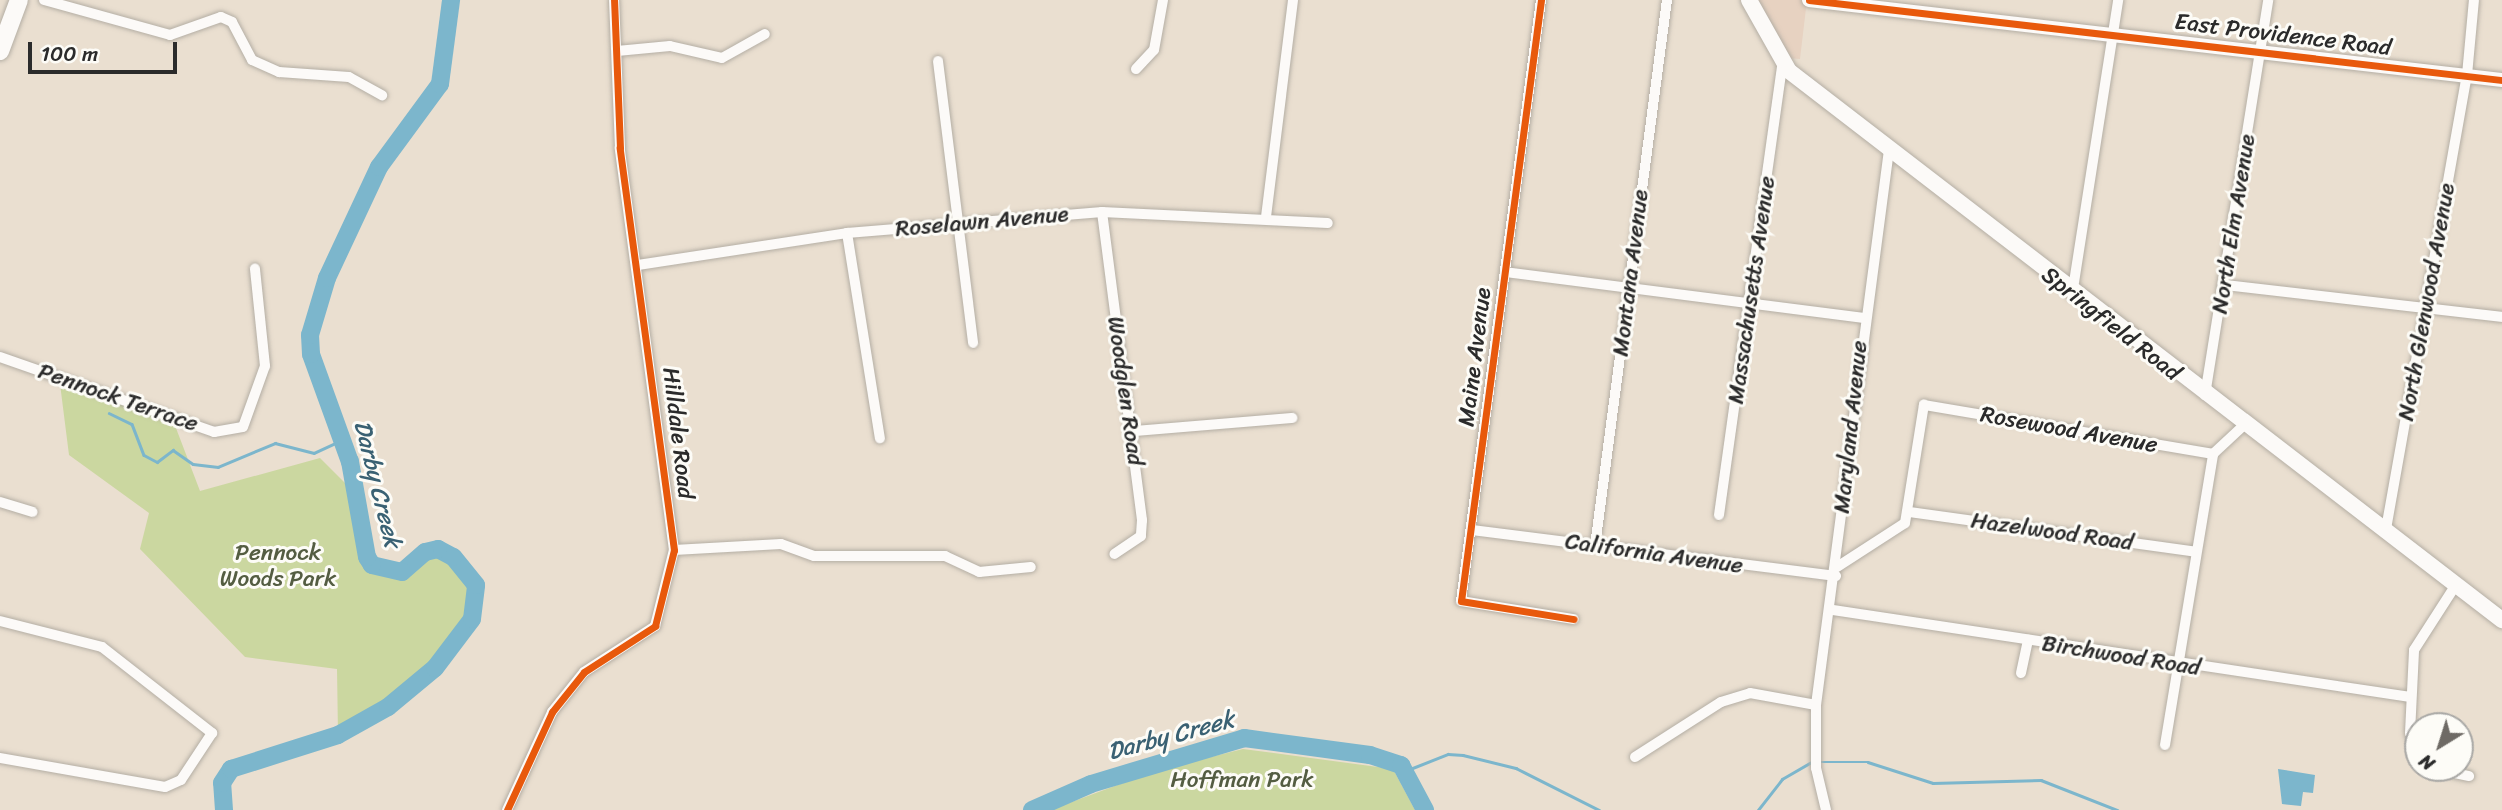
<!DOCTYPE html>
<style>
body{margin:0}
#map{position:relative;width:2502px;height:810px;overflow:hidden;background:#eadfd0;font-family:Sriracha,sans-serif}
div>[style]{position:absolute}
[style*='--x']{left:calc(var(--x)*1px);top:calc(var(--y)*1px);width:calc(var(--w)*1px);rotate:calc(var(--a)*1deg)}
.built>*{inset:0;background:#e7d2c1}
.green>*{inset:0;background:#cbd7a0}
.water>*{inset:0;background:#7cb6cc}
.stream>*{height:2.5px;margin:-1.25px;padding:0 1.25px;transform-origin:1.25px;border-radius:1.25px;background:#7cb6cc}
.river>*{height:18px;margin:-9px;padding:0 9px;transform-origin:9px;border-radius:9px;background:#7cb6cc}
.roads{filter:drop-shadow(0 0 2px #b4aea4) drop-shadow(0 0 2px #b4aea4)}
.minor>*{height:10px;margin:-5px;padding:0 5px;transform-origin:5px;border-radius:5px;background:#fcfaf8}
.tertiary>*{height:14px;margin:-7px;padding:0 7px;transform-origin:7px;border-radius:7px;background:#fcfaf8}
.secondary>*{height:16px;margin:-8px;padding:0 8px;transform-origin:8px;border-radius:8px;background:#fcfaf8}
.primary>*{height:18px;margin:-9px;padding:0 9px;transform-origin:9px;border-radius:9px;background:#fcfaf8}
.cycleway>*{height:7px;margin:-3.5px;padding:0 3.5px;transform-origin:3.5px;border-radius:3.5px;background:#e8590c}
span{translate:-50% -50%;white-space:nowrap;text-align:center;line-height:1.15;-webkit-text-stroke:6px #fdfcf7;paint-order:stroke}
.street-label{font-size:23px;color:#2b2b2b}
.park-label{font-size:23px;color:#545d42}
.water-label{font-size:24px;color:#3a6173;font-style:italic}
.north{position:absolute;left:2404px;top:712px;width:70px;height:70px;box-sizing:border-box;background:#fdfcf7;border:2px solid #a9a8a5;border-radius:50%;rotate:218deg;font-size:19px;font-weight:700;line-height:28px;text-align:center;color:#2b2b2b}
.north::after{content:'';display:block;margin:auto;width:24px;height:32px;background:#6e6a65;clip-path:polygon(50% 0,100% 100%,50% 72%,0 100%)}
.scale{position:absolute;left:28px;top:42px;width:149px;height:32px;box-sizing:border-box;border:4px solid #2b2b2b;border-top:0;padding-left:9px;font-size:21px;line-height:24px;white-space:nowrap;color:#2b2b2b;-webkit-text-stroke:5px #fdfcf7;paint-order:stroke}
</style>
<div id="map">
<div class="built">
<div style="clip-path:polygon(1755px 0,1807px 0,1800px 59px,1787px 58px)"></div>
</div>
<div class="green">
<div style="clip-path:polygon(59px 376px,171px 415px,200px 491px,320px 458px,357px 495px,372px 565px,402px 572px,438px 549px,468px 571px,476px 585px,472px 619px,418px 684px,338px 735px,337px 669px,245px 657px,140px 549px,149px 513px,69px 455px)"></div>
<div style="clip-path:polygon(1243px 749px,1393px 769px,1415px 810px,1050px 810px,1158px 770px)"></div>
</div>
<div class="water">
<div style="clip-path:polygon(2278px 769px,2315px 775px,2313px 793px,2303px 792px,2301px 806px,2282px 804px)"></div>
</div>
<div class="stream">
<div style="--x:109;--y:413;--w:25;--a:26"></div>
<div style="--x:132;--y:424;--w:33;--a:69"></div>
<div style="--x:144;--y:455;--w:15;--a:28"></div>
<div style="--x:157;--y:462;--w:20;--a:-37"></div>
<div style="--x:173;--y:450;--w:24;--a:35"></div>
<div style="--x:193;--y:464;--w:25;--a:7"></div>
<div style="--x:218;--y:467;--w:62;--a:-22.8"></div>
<div style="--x:275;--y:443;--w:40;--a:14.4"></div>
<div style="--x:314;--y:453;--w:33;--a:-25"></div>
<div style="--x:1819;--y:762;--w:49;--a:0"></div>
<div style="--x:1868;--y:762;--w:68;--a:17.9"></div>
<div style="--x:1933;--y:783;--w:108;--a:-1.6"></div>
<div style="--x:2041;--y:780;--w:82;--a:21.5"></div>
<div style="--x:1405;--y:771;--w:46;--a:-21.6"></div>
<div style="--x:1448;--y:754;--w:15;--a:4"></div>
<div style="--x:1463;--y:755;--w:55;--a:13.8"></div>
<div style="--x:1516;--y:768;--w:93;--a:26.8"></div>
<div style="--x:1758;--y:810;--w:39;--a:-52"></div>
<div style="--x:1782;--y:779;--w:34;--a:-30"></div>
</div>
<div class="river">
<div style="--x:224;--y:810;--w:27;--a:-94"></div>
<div style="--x:222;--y:783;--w:17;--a:-57"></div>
<div style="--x:231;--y:769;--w:112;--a:-17.6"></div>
<div style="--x:338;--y:735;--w:57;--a:-29.2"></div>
<div style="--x:388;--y:707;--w:61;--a:-39.7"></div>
<div style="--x:435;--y:668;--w:61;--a:-52.9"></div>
<div style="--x:472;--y:619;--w:34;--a:-83"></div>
<div style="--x:476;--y:585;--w:36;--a:-129"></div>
<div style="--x:453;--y:557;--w:17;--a:-152"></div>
<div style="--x:438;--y:549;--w:13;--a:167"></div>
<div style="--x:425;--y:552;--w:30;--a:139"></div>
<div style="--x:402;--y:572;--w:31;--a:-167"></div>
<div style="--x:372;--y:565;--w:9;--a:-122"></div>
<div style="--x:367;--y:557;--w:97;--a:-100.1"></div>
<div style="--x:350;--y:462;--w:115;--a:-109.9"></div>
<div style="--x:311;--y:354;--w:19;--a:-93"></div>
<div style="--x:310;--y:335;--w:59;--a:-73.4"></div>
<div style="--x:327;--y:278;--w:123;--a:-64.9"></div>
<div style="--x:379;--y:167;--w:103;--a:-53.7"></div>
<div style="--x:440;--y:84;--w:85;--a:-82.5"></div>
<div style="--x:1032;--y:810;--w:64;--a:-23.8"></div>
<div style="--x:1091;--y:784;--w:160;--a:-16.7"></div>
<div style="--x:1244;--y:738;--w:127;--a:7.7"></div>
<div style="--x:1370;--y:755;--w:33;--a:18"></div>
<div style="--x:1401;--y:765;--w:51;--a:61.9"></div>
</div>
<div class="roads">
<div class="minor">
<div style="--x:44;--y:0;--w:131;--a:15.5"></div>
<div style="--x:170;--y:35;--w:54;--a:-19.4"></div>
<div style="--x:221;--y:17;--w:12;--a:24"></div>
<div style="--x:232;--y:22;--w:43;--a:62.2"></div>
<div style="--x:252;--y:60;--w:30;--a:24"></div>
<div style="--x:279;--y:72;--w:70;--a:4.1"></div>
<div style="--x:349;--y:77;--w:38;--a:29"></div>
<div style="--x:1541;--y:0;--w:606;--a:97.58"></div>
<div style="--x:1461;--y:601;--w:114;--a:9.1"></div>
<div style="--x:617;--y:51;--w:53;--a:-5.4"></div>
<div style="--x:670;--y:46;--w:53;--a:13"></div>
<div style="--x:722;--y:58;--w:49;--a:-29.2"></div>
<div style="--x:938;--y:61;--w:284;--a:82.9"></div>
<div style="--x:1136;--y:69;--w:26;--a:-47"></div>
<div style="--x:1154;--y:50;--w:51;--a:-79.8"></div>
<div style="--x:1102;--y:212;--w:311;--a:82.6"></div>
<div style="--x:1142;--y:520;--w:16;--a:94"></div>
<div style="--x:1141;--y:536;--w:32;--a:146"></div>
<div style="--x:1266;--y:217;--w:219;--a:-82.9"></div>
<div style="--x:847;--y:233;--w:208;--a:80.9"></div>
<div style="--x:638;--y:265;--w:211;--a:-8.7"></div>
<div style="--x:847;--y:233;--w:256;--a:-4.7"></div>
<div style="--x:1102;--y:212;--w:226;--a:2.8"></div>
<div style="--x:1505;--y:272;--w:361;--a:7.3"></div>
<div style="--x:2226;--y:285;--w:278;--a:6.6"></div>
<div style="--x:2072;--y:295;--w:299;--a:-81.1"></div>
<div style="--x:0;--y:357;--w:227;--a:19.3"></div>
<div style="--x:214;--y:432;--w:29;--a:-10"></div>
<div style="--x:243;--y:427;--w:65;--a:-70.2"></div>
<div style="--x:265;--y:366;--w:98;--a:-95.9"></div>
<div style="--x:2205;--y:395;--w:400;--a:-80.9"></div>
<div style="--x:1134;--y:431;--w:159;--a:-4.7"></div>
<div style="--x:0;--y:502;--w:34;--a:17"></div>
<div style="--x:1909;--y:512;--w:290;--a:7.9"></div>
<div style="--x:1719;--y:515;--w:454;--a:-82"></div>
<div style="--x:2386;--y:529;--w:461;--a:-79.9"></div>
<div style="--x:2467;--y:75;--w:75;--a:-84.7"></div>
<div style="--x:1472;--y:530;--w:367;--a:7.2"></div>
<div style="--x:1595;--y:546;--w:551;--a:-82.49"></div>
<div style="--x:674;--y:550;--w:107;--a:-3.2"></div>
<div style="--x:781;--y:544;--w:35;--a:20"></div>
<div style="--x:814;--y:556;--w:131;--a:0"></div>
<div style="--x:945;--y:556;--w:38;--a:25"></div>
<div style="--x:979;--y:572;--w:52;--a:-5.5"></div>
<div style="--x:1837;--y:567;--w:81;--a:-32.9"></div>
<div style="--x:1905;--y:523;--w:120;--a:-80.9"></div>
<div style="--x:1924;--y:405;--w:293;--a:9.6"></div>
<div style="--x:1833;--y:610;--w:584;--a:8.57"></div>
<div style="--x:0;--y:621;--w:105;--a:14.3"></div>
<div style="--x:102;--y:647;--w:140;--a:38"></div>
<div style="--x:212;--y:733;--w:56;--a:123.4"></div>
<div style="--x:181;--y:780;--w:17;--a:156"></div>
<div style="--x:165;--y:787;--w:168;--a:-170"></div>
<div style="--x:2021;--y:673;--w:34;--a:-78"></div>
<div style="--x:2165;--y:745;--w:295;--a:-80.6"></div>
<div style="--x:2213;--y:454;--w:41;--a:-43"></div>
<div style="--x:2418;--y:756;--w:24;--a:-109"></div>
<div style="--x:2410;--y:733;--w:83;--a:-87.2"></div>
<div style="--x:2414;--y:650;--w:80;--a:-57.3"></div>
<div style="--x:1635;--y:757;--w:102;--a:-32.6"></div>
<div style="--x:1721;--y:702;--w:30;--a:-17"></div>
<div style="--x:1750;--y:693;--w:67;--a:10.3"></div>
<div style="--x:2431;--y:768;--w:39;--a:12"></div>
<div style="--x:507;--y:810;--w:108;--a:-65.3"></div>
<div style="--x:552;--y:712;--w:51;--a:-51.3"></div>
<div style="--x:584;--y:672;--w:85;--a:-32.9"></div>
<div style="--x:655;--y:626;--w:78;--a:-76"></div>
<div style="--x:674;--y:550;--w:406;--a:-97.7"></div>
<div style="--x:620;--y:148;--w:148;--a:-92.3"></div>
<div style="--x:1826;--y:810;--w:43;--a:-103.4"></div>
<div style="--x:1816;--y:768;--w:63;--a:-90"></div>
<div style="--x:1816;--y:705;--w:560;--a:-82.51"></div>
</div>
<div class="tertiary">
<div style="--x:1809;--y:0;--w:698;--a:6.59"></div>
</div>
<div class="secondary">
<div style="--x:1749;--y:0;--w:81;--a:60.6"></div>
<div style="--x:1789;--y:71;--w:900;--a:37.6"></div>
</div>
<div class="primary">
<div style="--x:0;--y:51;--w:54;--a:-69.6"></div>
</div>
</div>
<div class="cycleway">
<div style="--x:1541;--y:0;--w:606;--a:97.58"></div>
<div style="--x:1461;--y:601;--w:114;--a:9.1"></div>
<div style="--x:1809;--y:0;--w:698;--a:6.59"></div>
<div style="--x:507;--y:810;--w:108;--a:-65.3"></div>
<div style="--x:552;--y:712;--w:51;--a:-51.3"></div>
<div style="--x:584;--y:672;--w:85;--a:-32.9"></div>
<div style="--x:655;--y:626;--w:78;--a:-76"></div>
<div style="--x:674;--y:550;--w:406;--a:-97.7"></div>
<div style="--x:620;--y:148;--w:148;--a:-92.3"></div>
</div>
<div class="street-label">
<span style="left:2283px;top:35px;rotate:7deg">East Providence Road</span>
<span style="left:982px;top:222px;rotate:-5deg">Roselawn Avenue</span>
<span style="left:2234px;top:224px;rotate:-81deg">North Elm Avenue</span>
<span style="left:1631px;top:273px;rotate:-83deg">Montana Avenue</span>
<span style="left:1752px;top:290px;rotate:-82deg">Massachusetts Avenue</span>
<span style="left:2427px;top:302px;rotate:-80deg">North Glenwood Avenue</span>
<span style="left:2111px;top:324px;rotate:38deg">Springfield Road</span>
<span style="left:1475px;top:357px;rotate:-83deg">Maine Avenue</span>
<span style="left:1125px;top:391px;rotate:82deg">Woodglen Road</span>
<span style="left:118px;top:398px;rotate:19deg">Pennock Terrace</span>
<span style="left:1851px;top:427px;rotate:-84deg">Maryland Avenue</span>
<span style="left:2069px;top:430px;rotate:10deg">Rosewood Avenue</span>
<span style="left:678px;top:433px;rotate:83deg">Hilldale Road</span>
<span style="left:2052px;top:532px;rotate:8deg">Hazelwood Road</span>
<span style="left:1654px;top:554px;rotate:8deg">California Avenue</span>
<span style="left:2121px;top:656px;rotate:9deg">Birchwood Road</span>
</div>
<div class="park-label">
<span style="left:278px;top:566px">Pennock<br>Woods Park</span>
<span style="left:1242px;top:780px">Hoffman Park</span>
</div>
<div class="water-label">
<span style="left:377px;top:484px;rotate:76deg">Darby Creek</span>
<span style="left:1171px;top:736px;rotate:-15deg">Darby Creek</span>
</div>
<div class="north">N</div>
<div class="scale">100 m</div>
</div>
